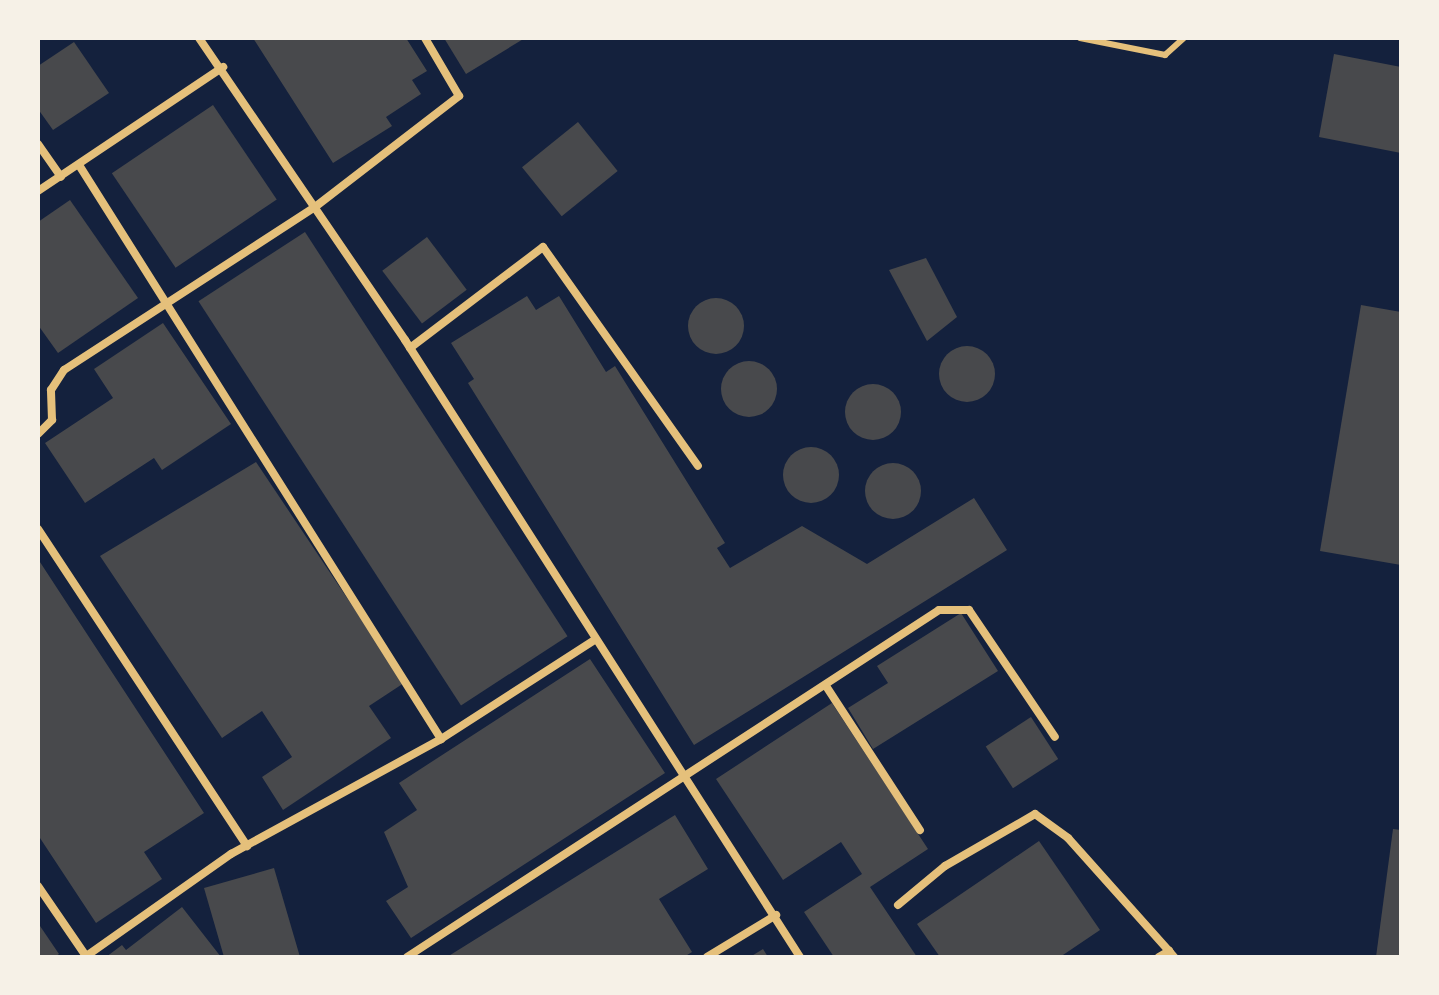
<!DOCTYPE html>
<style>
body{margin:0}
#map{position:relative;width:1439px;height:995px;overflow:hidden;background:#14213d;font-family:Roboto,sans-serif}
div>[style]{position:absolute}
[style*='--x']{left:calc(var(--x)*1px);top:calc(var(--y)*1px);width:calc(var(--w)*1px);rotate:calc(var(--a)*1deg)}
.building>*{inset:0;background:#48494c;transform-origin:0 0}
.round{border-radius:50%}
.service>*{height:6px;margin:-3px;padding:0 3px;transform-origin:3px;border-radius:3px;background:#e5c07b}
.minor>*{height:8px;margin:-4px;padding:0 4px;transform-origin:4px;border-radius:4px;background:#e5c07b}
span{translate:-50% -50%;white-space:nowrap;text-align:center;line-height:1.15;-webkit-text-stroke:8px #f6f1e7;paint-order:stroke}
.frame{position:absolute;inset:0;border:40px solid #f6f1e7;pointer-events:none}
</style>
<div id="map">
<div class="building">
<div style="clip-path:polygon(253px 38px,406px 38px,427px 71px,412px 80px,421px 94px,386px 117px,392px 126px,333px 163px)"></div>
<div style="clip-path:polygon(444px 38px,525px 38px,466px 74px)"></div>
<div style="clip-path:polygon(74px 42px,109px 93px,53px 130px,38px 109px,38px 66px)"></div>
<div style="clip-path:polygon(1334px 54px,1401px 67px,1401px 153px,1319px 137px)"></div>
<div style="left:213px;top:105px;width:114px;height:122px;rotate:56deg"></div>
<div style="left:578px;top:122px;width:63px;height:72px;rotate:51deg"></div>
<div style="clip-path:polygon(70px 200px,138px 298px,58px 353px,38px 325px,38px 222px)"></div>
<div style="left:305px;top:232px;width:482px;height:127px;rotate:57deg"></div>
<div style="left:427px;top:237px;width:66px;height:56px;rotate:53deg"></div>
<div style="clip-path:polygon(926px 258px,957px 317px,927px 341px,889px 270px)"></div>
<div style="clip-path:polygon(527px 296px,536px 310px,559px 296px,606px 372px,615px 366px,725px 543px,717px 548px,730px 568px,802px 526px,867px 564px,974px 498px,1007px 550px,694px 745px,468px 383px,474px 379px,451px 343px)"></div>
<div class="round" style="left:688px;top:298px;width:56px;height:56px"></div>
<div style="clip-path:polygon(1361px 305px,1401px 312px,1401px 565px,1320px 551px)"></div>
<div style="clip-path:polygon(163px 323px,231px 424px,162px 470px,154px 458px,85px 503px,45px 443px,113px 398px,94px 369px)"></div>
<div class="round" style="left:939px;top:346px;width:56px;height:56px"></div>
<div class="round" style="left:721px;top:361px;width:56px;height:56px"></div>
<div class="round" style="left:845px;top:384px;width:56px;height:56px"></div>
<div class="round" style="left:783px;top:447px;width:56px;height:56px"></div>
<div style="clip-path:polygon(256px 462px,404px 683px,369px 706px,391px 738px,283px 810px,262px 777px,292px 757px,262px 711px,222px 738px,100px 556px)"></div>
<div class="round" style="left:865px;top:463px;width:56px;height:56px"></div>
<div style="clip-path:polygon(38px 559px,204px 813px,144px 852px,162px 879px,96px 923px,38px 835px)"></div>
<div style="clip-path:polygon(961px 613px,998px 671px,873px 749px,848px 708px,888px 683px,877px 666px)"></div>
<div style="clip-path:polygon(590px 659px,665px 773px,411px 938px,386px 901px,408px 887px,384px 832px,417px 810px,399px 783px)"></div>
<div style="clip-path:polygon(832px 703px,928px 849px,870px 887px,917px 957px,834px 957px,804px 912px,862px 874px,841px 842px,783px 880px,716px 779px)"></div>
<div style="left:1031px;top:717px;width:50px;height:54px;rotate:57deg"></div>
<div style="clip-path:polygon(675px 815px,708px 869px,659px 899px,692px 952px,684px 957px,447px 957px)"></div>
<div style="clip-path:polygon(1393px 829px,1401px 830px,1401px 957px,1376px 957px)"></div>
<div style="clip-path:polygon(1039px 841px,1100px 930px,1060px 957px,940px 957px,917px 924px)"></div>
<div style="clip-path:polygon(274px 868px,300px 957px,224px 957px,204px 888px)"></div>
<div style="clip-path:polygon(182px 907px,221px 957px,106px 957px,122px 945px,126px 950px)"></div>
<div style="clip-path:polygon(38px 923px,59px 954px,55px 957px,38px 957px)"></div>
<div style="clip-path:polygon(763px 949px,768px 957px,750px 957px)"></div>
</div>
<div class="service">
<div style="--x:1080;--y:38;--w:87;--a:11.3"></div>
<div style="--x:1165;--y:55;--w:25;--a:-42"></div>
</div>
<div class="minor">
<div style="--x:199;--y:38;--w:366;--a:55.7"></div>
<div style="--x:405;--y:340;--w:733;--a:57.37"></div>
<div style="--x:38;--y:144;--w:40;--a:55.1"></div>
<div style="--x:79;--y:165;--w:679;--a:57.76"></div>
<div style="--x:38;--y:191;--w:223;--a:-33.8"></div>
<div style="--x:410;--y:348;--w:167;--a:-37.2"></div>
<div style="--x:543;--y:247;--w:268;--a:54.7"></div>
<div style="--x:38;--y:434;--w:20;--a:-45"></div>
<div style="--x:52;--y:420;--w:30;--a:-92"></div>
<div style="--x:51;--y:390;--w:24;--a:-57"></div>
<div style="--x:64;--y:370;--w:299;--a:-33"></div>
<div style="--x:315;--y:207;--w:182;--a:-37.6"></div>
<div style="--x:459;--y:96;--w:67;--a:-120.4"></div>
<div style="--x:38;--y:529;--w:380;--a:56.6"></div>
<div style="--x:826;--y:686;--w:172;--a:56.9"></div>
<div style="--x:38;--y:886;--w:85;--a:55.6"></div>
<div style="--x:898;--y:905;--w:61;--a:-39.7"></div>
<div style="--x:945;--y:866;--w:104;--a:-30"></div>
<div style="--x:1035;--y:814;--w:41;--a:36"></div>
<div style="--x:1068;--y:838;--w:152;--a:48.2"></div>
<div style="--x:85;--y:957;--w:179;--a:-35.2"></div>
<div style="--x:231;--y:854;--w:239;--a:-28.7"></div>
<div style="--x:441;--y:739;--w:181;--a:-32.8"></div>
<div style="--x:407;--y:957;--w:635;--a:-33.11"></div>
<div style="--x:939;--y:610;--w:30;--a:0"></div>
<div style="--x:969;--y:610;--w:153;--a:55.9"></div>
<div style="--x:707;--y:957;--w:81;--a:-31.3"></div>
<div style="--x:1159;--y:957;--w:12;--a:-31"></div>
<div style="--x:1169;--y:951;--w:8;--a:50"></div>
</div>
<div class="frame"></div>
</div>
